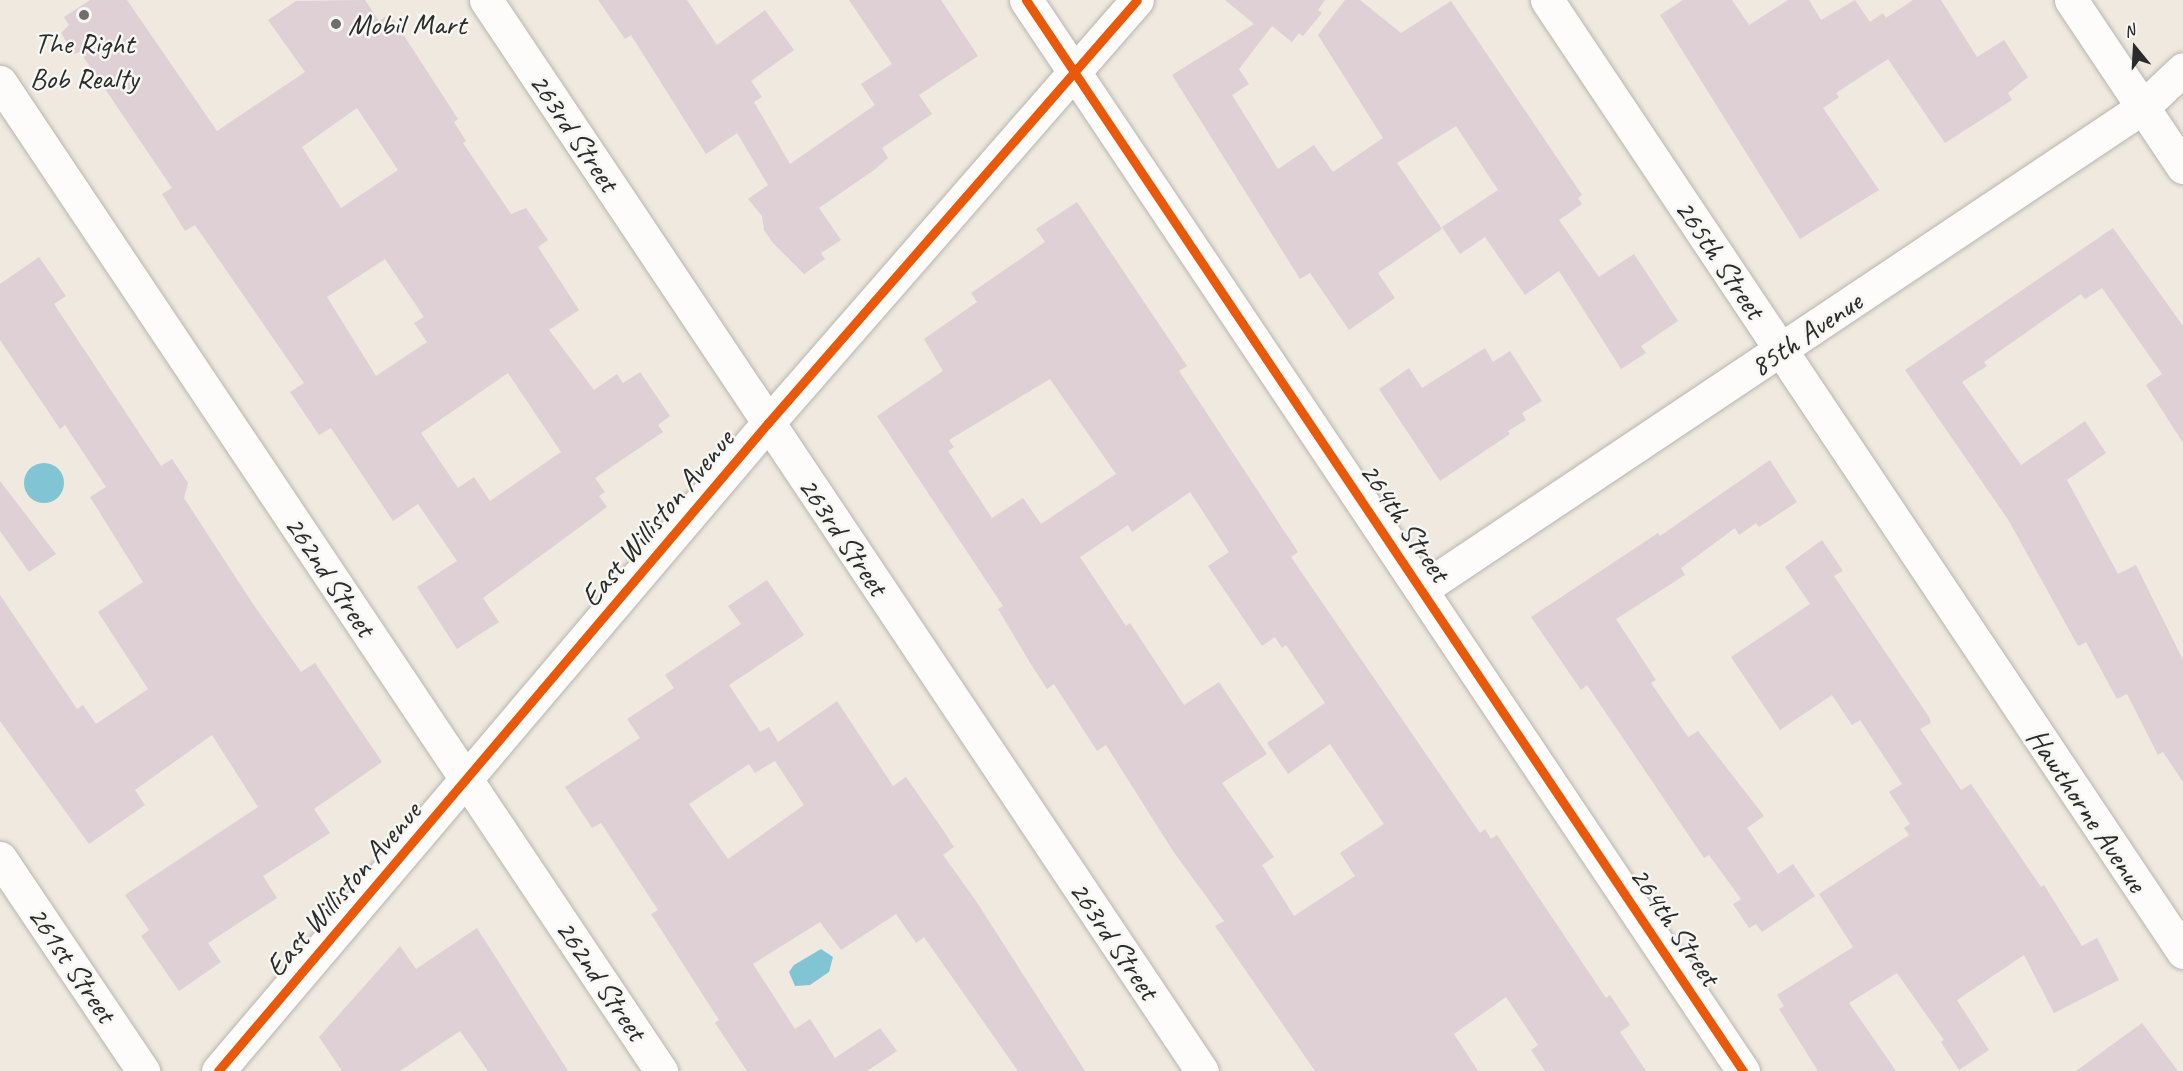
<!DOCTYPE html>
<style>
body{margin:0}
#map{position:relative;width:2183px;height:1071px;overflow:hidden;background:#efe9df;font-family:Caveat,sans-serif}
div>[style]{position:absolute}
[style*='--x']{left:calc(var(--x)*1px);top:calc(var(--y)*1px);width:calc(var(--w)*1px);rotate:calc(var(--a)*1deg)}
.water>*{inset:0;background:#81c5d4}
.round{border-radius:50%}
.building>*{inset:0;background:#ded0d5}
.roads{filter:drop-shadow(0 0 2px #b8b4af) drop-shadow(0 0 2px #b8b4af)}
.minor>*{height:33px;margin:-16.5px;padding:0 16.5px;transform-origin:16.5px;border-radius:16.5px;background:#fdfcfa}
.cycleway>*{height:9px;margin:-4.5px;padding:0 4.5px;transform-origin:4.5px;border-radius:4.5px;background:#e8590c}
.dots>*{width:16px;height:16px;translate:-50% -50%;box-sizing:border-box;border:3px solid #f6f6f2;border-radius:50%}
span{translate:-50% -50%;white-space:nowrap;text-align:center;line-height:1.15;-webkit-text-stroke:5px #f6f6f2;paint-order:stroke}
.poi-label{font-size:30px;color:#2b2b2b}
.left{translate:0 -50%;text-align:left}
.street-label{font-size:30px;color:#2b2b2b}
.north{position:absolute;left:2105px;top:18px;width:60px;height:60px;-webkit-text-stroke:4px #f6f6f2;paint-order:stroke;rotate:342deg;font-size:16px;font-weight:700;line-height:24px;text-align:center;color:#2b2b2b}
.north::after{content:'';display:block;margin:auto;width:21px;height:27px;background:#2b2b2b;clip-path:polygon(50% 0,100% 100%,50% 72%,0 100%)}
</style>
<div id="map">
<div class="water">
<div class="round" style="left:24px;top:463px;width:40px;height:40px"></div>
<div style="clip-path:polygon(821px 949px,833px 957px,829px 972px,810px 985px,795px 986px,789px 972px,794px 965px)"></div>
</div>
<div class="building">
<div style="clip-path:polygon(evenodd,90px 0,127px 0,217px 131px,305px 72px,268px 20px,296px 1px,365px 0,379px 21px,390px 14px,458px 119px,454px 122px,466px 141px,463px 143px,511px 214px,526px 208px,548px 240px,538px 247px,579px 310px,549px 330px,594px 390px,617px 374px,623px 383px,640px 372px,670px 416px,658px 425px,663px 432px,595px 478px,605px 492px,599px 496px,607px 507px,483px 598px,499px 622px,457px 649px,417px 587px,457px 561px,418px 504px,393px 521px,331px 428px,319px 435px,290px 392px,304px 383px,195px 225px,185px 231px,162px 194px,172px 188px,80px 52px,74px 54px,61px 33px,69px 25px,64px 17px,90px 0,357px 108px,398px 170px,341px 208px,302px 147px,357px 108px,90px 0,385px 259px,424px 317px,414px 323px,427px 342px,376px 376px,327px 297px,385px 259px,90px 0,508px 373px,561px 452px,490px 501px,474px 477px,458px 488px,421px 433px,508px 373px)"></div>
<div style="clip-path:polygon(598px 0,687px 0,717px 45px,765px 10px,794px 50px,751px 81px,762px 97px,754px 102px,790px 164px,875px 105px,861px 84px,892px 64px,849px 0,941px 0,978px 56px,919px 95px,932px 114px,882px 148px,888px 158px,874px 170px,819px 208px,841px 240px,821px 253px,825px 259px,804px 274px,773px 243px,764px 230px,762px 216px,748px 199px,768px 185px,737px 133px,706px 154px,631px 35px,625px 39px)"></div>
<div style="clip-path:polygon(1225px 0,1325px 0,1318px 10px,1322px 13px,1303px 36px,1299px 33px,1292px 42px,1272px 26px,1239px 69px,1249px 84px,1232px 95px,1278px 169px,1314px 145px,1333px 172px,1383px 138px,1318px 35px,1345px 0,1360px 0,1401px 33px,1451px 1px,1582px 195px,1578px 198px,1582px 204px,1559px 220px,1599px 277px,1634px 254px,1678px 321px,1641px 346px,1646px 353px,1621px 369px,1559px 271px,1525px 295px,1485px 237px,1460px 254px,1442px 227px,1498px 190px,1456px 126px,1397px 163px,1442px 229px,1378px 273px,1395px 298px,1349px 330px,1310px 273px,1300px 279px,1172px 75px,1254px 24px)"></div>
<div style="clip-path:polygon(1683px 0,1732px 0,1749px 25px,1788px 0,1809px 0,1821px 20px,1855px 0,1870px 22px,1883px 13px,1886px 18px,1913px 0,1941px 0,1977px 57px,2004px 40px,2028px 77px,2008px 93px,2012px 100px,1945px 143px,1888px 59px,1836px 93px,1839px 97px,1823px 108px,1879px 190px,1800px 239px,1660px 15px)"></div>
<div style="clip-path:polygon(evenodd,1077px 202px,1187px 366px,1179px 371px,1298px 552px,1291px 557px,1480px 833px,1485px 829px,1491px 839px,1497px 835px,1606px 998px,1610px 995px,1630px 1025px,1620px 1032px,1646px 1071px,1545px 1071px,1531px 1050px,1538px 1045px,1506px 997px,1454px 1034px,1478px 1071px,1315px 1071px,1215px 926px,1224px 921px,1173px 851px,1106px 745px,1097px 751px,1054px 684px,1047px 689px,1032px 666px,998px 609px,1003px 606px,877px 416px,943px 371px,924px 339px,977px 302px,971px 293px,1045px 242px,1036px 229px,1077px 202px,1050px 379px,1116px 474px,1041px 524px,1023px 498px,992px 518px,948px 451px,954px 447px,949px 440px,1050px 379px,1077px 202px,1190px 492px,1229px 552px,1208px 566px,1262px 646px,1275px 637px,1282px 648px,1286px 645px,1325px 703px,1267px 743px,1288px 774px,1330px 744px,1384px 824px,1340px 853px,1355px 876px,1294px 916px,1262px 865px,1274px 857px,1222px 783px,1267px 754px,1219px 682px,1184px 705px,1130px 623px,1126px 626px,1080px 557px,1128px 525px,1132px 532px,1190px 492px)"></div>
<div style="clip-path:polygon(2113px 228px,2183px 326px,2183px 443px,2146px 385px,2162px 374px,2102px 288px,2085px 299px,2081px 294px,1984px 362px,1987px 366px,1962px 382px,2021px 465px,2085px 421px,2106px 453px,2067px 480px,2118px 574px,2136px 565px,2183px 660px,2183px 782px,2163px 752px,2158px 755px,2127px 694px,2117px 699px,2086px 642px,2078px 646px,2009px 521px,1905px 370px)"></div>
<div style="clip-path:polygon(39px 257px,66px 296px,54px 304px,161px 466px,172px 459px,188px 483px,184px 498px,253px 604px,301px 672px,315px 663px,382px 762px,314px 809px,330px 833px,263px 876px,277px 898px,208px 943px,221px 962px,179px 991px,141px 936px,149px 930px,125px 895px,258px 807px,212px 735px,135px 790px,145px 805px,89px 844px,0 721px,0 595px,77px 709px,83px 705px,96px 724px,148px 689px,98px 612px,143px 582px,90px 497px,106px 487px,65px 425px,60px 429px,0 340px,0 284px)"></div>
<div style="clip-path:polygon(1485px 348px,1493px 362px,1510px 351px,1542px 401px,1522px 413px,1526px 420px,1508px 431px,1510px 434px,1440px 481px,1379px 389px,1409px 368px,1422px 388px)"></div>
<div style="clip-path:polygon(1770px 460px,1797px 502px,1759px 527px,1756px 523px,1739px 535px,1735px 528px,1681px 568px,1685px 575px,1616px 619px,1656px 680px,1651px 683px,1688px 737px,1698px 731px,1764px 816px,1747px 828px,1778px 874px,1793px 864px,1815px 896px,1762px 932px,1756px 924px,1749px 928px,1733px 904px,1741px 899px,1709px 855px,1704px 858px,1587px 685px,1581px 690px,1531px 617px,1658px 533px,1660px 536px)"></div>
<div style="clip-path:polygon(0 481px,56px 554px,29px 572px,0 531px)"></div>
<div style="clip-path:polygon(1822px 540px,1843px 571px,1834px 576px,1929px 717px,1931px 723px,1920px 729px,1961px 790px,1971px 784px,2041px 887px,2044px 885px,2082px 946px,2097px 938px,2119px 980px,2054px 1013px,2024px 955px,1957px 1000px,1989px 1050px,1959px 1070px,1941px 1042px,1944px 1040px,1897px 973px,1849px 1003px,1896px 1071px,1818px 1071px,1779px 1009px,1784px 1006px,1777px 995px,1853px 947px,1819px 894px,1909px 835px,1904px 828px,1910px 824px,1889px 792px,1902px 784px,1860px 720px,1852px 725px,1832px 695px,1780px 730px,1731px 657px,1810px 604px,1785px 567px)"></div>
<div style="clip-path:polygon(evenodd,767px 580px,804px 635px,729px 685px,760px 732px,769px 727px,778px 742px,837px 701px,893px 786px,906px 777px,943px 830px,954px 847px,943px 855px,976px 901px,1085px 1071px,1018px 1071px,924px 937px,916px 943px,896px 914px,841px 950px,820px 922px,753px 964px,795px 1029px,810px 1019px,835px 1058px,880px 1028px,897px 1051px,867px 1071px,747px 1071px,715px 1023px,719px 1020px,651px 914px,658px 910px,601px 823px,592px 828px,565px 787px,640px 738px,627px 719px,674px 688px,665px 675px,741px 624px,728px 606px,767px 580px,775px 761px,804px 805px,728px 859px,689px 804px,749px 764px,755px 773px,775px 761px)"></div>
<div style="clip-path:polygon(477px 928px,568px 1071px,488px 1071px,460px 1031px,400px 1071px,342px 1071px,319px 1037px,400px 946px,416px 969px)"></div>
<div style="clip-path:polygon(2142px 1023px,2178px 1071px,2076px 1071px)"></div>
</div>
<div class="roads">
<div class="minor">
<div style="--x:486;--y:0;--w:1288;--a:56.24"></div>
<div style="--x:1026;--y:0;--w:1289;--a:56.2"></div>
<div style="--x:1547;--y:0;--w:1145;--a:56.25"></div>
<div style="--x:2071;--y:0;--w:201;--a:56.2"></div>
<div style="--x:0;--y:82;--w:1190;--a:56.24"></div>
<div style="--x:1422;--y:589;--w:867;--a:-33.76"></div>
<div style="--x:2143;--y:107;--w:55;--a:-43.5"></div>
<div style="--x:0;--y:858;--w:257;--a:56.1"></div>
<div style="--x:218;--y:1071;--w:850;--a:-49.68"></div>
<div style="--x:768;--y:423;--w:561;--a:-48.9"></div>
</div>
</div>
<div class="cycleway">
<div style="--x:1026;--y:0;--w:1289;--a:56.2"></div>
<div style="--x:218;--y:1071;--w:850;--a:-49.68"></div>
<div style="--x:768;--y:423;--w:561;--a:-48.9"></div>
</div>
<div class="dots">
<div style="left:84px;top:15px;background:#706e6a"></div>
<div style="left:336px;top:24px;background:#706e6a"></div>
</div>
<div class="poi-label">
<span class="left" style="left:348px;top:24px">Mobil Mart</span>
<span style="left:84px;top:60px">The Right<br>Bob Realty</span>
</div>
<div class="street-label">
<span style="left:574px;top:132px;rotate:56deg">263rd Street</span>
<span style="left:1720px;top:259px;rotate:56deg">265th Street</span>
<span style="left:1806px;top:334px;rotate:-34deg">85th Avenue</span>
<span style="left:657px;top:518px;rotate:-50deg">East Williston Avenue</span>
<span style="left:1405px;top:522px;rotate:56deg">264th Street</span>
<span style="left:843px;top:536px;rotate:56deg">263rd Street</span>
<span style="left:330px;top:576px;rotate:56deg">262nd Street</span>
<span style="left:2087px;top:810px;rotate:56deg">Hawthorne Avenue</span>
<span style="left:343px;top:889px;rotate:-49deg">East Williston Avenue</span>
<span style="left:1675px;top:926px;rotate:56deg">264th Street</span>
<span style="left:1114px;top:940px;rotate:56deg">263rd Street</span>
<span style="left:72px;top:964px;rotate:56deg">261st Street</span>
<span style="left:601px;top:980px;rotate:56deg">262nd Street</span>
</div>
<div class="north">N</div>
</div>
